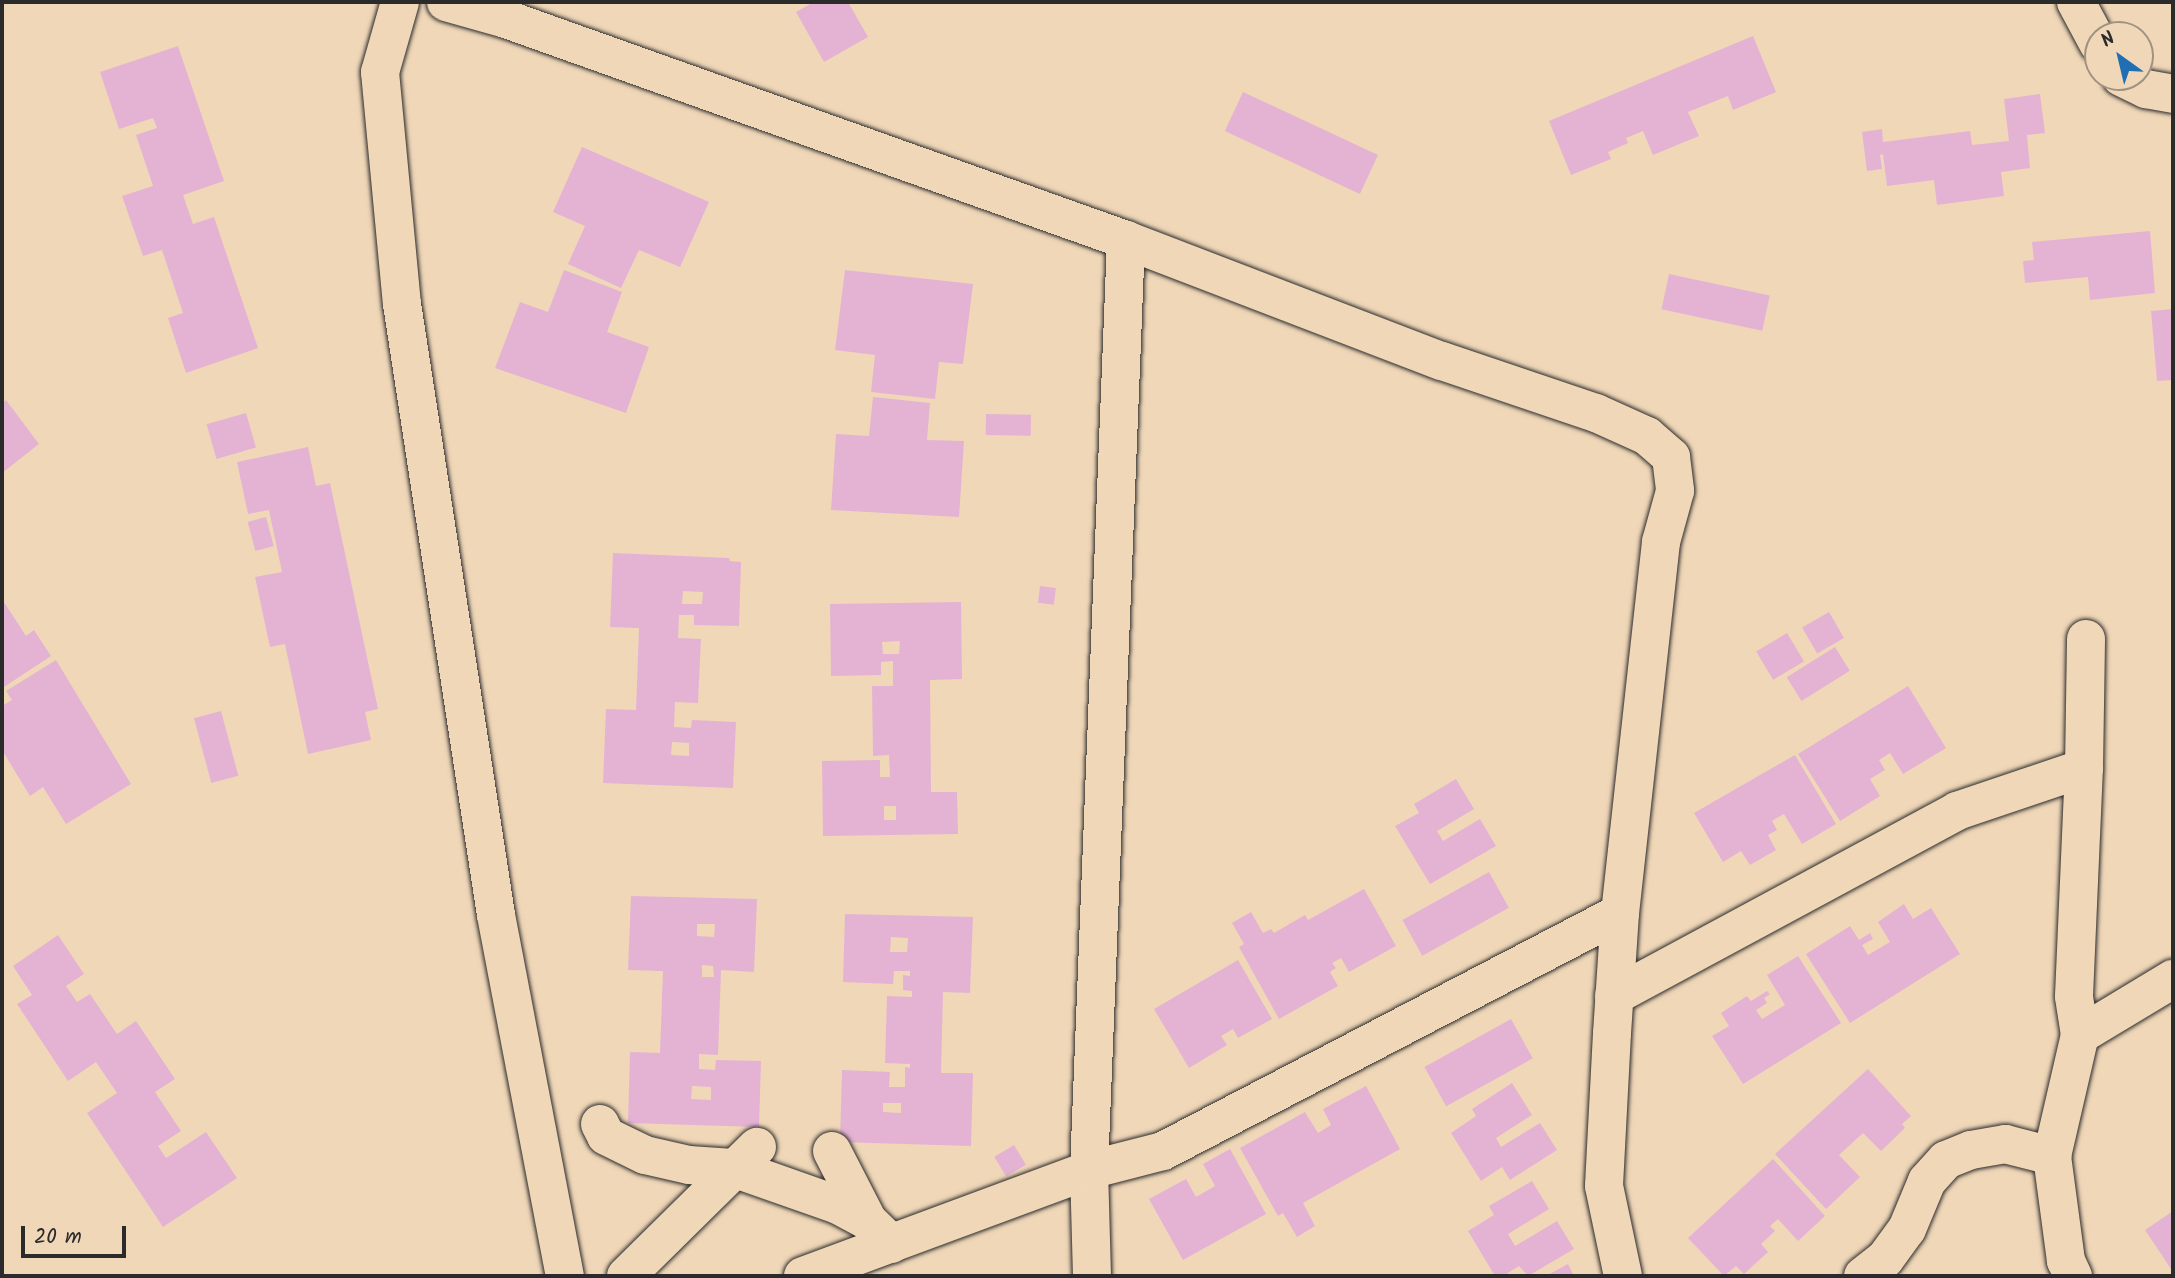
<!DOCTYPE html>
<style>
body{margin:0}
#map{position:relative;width:2175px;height:1278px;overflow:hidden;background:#f0d7b8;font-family:Kalam,sans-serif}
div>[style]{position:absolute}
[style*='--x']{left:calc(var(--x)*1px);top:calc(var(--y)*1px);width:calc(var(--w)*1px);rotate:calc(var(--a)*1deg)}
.building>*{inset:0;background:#e4b3d3;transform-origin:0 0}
.roads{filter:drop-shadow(0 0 2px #2b2b2b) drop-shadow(0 0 2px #2b2b2b)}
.minor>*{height:38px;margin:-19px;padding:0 19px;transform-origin:19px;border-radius:19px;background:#f0d7b8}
span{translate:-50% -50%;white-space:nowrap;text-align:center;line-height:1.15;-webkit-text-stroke:5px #f0d7b8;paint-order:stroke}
.frame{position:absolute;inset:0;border:4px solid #2b2b2b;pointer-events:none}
.north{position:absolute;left:2084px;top:21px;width:70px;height:70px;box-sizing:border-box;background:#f0d7b8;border:2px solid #a19280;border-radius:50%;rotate:326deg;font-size:19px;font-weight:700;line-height:28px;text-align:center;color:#2b2b2b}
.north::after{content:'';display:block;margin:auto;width:24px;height:32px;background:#1f6fb2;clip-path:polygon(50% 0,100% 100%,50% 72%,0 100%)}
.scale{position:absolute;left:21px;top:1226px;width:105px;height:32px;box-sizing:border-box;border:4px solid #2b2b2b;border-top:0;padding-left:9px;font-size:21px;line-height:24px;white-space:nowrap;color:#2b2b2b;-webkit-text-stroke:5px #f0d7b8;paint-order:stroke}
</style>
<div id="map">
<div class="building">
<div style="clip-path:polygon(814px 2px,848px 2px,868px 37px,824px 62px,796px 12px)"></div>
<div style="clip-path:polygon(1753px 36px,1776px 92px,1733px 110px,1728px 96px,1688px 112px,1699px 136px,1653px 155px,1643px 131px,1626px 138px,1628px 143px,1608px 152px,1611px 159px,1571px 175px,1549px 121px)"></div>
<div style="clip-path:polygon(178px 46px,224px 181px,183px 195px,193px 224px,214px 217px,258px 348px,186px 373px,168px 318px,183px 313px,162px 250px,143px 256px,122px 196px,153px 186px,136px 135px,157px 128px,153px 118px,119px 129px,100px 72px)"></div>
<div style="left:1243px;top:92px;width:149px;height:43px;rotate:25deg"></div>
<div style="clip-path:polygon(2040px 94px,2045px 133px,2027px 135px,2030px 168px,2001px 172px,2004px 196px,1937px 205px,1934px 180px,1887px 186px,1883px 154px,1880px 155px,1882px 169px,1867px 171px,1862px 132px,1882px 129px,1883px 142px,1970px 131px,1972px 145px,2009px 141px,2004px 99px)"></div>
<div style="clip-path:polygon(582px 147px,709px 202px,680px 267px,639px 250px,621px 288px,568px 264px,585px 226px,553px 212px)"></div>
<div style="clip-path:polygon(2150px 231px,2155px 293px,2090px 300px,2088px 277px,2025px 283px,2023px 261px,2034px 260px,2032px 242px)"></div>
<div style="clip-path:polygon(564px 270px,622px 292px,607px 332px,649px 347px,626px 413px,495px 368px,520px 302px,548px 312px)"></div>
<div style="clip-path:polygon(845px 270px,973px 284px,963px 364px,939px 362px,935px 399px,871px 392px,875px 355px,835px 350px)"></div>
<div style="left:1669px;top:274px;width:103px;height:36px;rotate:12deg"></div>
<div style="clip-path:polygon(2173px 309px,2173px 380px,2157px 381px,2151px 311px)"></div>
<div style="clip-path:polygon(873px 397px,930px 403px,927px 440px,964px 441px,959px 517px,831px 510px,836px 434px,869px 436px)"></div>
<div style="clip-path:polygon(6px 400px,39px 444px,2px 473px,2px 404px)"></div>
<div style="left:246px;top:413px;width:36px;height:41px;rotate:74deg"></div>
<div style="left:986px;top:414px;width:45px;height:21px;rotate:1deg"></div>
<div style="clip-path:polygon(308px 447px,316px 486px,330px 483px,378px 709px,365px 712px,371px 740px,308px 754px,285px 644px,270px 647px,255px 577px,282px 572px,269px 510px,248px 514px,237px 462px)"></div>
<div style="left:266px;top:517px;width:30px;height:19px;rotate:75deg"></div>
<div style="clip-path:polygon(evenodd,613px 553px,729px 558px,730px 561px,741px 562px,739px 626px,694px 625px,694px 615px,679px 615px,678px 638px,701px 639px,698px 703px,675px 702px,674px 727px,691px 728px,692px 720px,736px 722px,733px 788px,603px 783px,606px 709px,636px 710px,639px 628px,610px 627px,613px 553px,683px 591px,703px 592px,702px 604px,682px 604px,683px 591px,613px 553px,672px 742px,689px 743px,689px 756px,671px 755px,672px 742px)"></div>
<div style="left:1040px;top:586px;width:16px;height:17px;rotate:7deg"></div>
<div style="clip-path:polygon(2px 599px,26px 636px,34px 630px,51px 656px,4px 687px)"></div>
<div style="clip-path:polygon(evenodd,961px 602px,962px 679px,930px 680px,931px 792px,957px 792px,958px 834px,823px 836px,822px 761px,880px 760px,880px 777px,890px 777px,889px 755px,873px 756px,872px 686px,893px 686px,893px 661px,881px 662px,881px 675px,831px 676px,830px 604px,961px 602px,900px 641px,899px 654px,883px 654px,882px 642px,900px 641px,961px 602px,884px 806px,896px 806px,896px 820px,884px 820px,884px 806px)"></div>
<div style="left:1829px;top:612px;width:30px;height:31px;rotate:60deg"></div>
<div style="left:1787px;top:633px;width:33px;height:36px;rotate:59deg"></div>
<div style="left:1835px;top:647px;width:28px;height:57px;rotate:58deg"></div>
<div style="clip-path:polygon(56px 660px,131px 784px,66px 824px,43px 787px,30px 796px,2px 750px,2px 706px,12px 700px,6px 691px)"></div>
<div style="clip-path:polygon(1908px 686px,1946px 748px,1903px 774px,1890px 753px,1879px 760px,1885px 770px,1870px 779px,1880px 796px,1840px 821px,1798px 754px)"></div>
<div style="left:221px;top:711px;width:67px;height:28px;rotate:75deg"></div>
<div style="clip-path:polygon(1795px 755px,1836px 824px,1802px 844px,1784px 814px,1772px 821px,1777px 830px,1768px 835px,1776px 850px,1750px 865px,1741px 851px,1723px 862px,1694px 813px)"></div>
<div style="clip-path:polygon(1456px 779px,1474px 809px,1437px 831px,1443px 841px,1480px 819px,1496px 846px,1430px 884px,1395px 826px,1419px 813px,1414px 804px)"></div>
<div style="left:1489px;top:872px;width:41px;height:99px;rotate:61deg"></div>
<div style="clip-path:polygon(1364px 889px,1396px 946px,1349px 972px,1341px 958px,1332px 963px,1336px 968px,1330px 972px,1338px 986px,1279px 1019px,1239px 947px,1244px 944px,1232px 923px,1251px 912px,1263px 933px,1271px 929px,1274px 933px,1305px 915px,1308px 920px)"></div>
<div style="clip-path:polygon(evenodd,631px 896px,757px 899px,754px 972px,721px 970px,718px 1055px,699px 1054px,699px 1069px,715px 1070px,716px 1060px,761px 1061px,759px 1127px,628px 1123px,630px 1052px,660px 1053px,663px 971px,628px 970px,631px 896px,697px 924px,715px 924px,714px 937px,697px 936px,697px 924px,631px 896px,702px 965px,713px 966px,714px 977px,702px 977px,702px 965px,631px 896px,692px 1086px,711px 1087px,711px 1100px,691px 1099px,692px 1086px)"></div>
<div style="clip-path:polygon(1904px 904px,1913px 919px,1931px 908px,1960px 954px,1850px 1023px,1806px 954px,1850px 926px,1859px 940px,1870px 933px,1873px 939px,1862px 945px,1868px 955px,1890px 942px,1878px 922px)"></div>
<div style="clip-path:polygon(evenodd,845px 914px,973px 917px,970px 993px,943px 992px,941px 1073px,973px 1073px,971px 1146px,840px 1142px,842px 1070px,890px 1072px,889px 1087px,905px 1087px,905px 1067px,910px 1068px,910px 1064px,885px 1063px,887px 996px,912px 997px,912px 991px,903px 990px,903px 975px,910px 976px,910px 971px,894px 971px,893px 984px,843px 982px,845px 914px,891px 937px,908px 938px,907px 952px,890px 952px,891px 937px,845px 914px,883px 1103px,901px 1103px,901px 1113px,883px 1112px,883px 1103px)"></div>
<div style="clip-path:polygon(58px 935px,84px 974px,66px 986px,77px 1002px,90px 994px,117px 1034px,136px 1021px,175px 1079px,155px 1092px,181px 1131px,158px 1146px,166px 1158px,206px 1132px,237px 1178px,163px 1227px,87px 1113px,117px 1093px,96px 1062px,68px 1081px,17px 1004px,32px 995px,13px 966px)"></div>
<div style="clip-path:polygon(1798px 956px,1841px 1023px,1743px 1084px,1712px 1036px,1729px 1026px,1721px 1013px,1747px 996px,1751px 1001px,1767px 991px,1770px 994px,1764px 998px,1767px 1003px,1756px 1010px,1762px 1019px,1785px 1005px,1767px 975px)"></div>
<div style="clip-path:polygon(1238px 960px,1272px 1019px,1238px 1038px,1233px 1029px,1221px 1036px,1227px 1045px,1189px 1068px,1154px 1009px)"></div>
<div style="left:1511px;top:1019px;width:45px;height:99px;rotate:61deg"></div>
<div style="clip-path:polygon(1868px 1069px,1911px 1116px,1902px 1124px,1905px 1128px,1881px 1151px,1863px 1133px,1839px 1155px,1860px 1177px,1826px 1209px,1775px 1154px)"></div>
<div style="clip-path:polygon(1512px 1083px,1532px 1115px,1496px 1138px,1501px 1147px,1540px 1123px,1557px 1150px,1510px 1180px,1502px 1167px,1481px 1181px,1451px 1133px,1476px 1116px,1472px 1109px)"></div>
<div style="clip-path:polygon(1366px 1086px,1400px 1149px,1303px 1203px,1315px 1226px,1297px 1237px,1283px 1213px,1278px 1216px,1240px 1148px,1305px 1112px,1318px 1133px,1331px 1125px,1323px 1109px)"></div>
<div style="left:1014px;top:1145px;width:23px;height:23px;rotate:59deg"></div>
<div style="clip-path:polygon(1230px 1149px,1266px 1214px,1183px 1260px,1149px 1199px,1186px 1179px,1196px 1197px,1215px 1186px,1203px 1164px)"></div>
<div style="clip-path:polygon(1773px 1159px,1825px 1216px,1798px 1241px,1778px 1219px,1770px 1226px,1775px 1231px,1761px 1244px,1768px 1252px,1744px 1274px,1736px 1266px,1724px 1276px,1688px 1238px)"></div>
<div style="clip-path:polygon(1532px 1181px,1549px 1209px,1508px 1234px,1515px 1246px,1557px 1221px,1574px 1249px,1528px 1276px,1519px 1266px,1503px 1276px,1495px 1276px,1468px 1231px,1494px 1215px,1489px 1206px)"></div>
<div style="clip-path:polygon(2173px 1211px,2173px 1272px,2145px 1230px)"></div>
<div style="clip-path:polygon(1568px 1264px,1574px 1276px,1546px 1276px)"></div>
</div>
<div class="roads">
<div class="minor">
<div style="--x:400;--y:2;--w:73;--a:105.9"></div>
<div style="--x:380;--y:72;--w:233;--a:84.6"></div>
<div style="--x:402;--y:304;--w:618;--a:81.25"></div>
<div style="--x:496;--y:915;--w:368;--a:79.2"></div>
<div style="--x:446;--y:2;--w:59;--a:15.7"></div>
<div style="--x:503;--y:18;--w:661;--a:19.61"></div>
<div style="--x:1126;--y:240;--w:338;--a:21"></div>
<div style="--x:1442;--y:361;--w:163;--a:18.7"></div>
<div style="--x:1596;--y:413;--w:56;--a:24.3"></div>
<div style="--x:1647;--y:436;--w:32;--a:41"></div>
<div style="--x:1671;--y:457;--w:34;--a:83"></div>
<div style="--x:1675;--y:491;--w:53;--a:105.4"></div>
<div style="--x:1661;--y:542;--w:373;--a:96.3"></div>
<div style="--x:1620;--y:913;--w:120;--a:93.8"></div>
<div style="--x:1612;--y:1033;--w:153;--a:93"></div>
<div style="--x:1604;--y:1186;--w:92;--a:78.1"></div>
<div style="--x:2076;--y:2;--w:47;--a:61.8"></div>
<div style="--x:2121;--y:77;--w:28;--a:26"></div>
<div style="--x:2146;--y:89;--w:27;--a:10"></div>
<div style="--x:1614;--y:996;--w:390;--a:-28.3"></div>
<div style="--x:1957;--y:811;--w:134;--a:-18.7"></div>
<div style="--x:2080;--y:1035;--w:109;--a:-31.1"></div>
<div style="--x:600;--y:1124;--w:13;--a:63"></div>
<div style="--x:606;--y:1136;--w:43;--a:26"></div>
<div style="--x:645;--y:1155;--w:45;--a:12.8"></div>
<div style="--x:689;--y:1165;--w:44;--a:3.9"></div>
<div style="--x:733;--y:1168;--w:111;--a:19.4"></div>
<div style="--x:838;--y:1205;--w:34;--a:28"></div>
<div style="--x:868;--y:1221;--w:33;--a:44"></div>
<div style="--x:832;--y:1151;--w:79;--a:62.8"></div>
<div style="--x:626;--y:1276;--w:184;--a:-44.6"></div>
<div style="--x:803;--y:1276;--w:305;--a:-20.3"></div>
<div style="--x:1089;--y:1170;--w:76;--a:-14.4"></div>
<div style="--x:1163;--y:1151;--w:515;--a:-27.51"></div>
<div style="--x:1092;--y:1276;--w:106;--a:-91.6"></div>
<div style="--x:1089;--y:1170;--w:931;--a:-87.72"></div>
<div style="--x:1863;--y:1276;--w:28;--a:-38"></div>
<div style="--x:1885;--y:1259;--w:37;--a:-54"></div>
<div style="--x:1907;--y:1229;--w:52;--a:-67.4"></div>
<div style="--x:1927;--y:1181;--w:28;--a:-48"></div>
<div style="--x:1946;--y:1160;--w:27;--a:-22"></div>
<div style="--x:1971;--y:1150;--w:35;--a:-10"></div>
<div style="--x:2005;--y:1144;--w:49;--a:14.3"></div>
<div style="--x:2073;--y:1276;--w:17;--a:-115"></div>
<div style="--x:2066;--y:1261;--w:106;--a:-97.6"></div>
<div style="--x:2052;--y:1156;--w:124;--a:-77"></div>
<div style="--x:2080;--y:1035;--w:39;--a:-99"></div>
<div style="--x:2074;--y:996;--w:228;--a:-87.5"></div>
<div style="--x:2084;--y:768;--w:129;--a:-89.1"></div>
</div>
</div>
<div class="frame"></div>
<div class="north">N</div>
<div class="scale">20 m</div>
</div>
